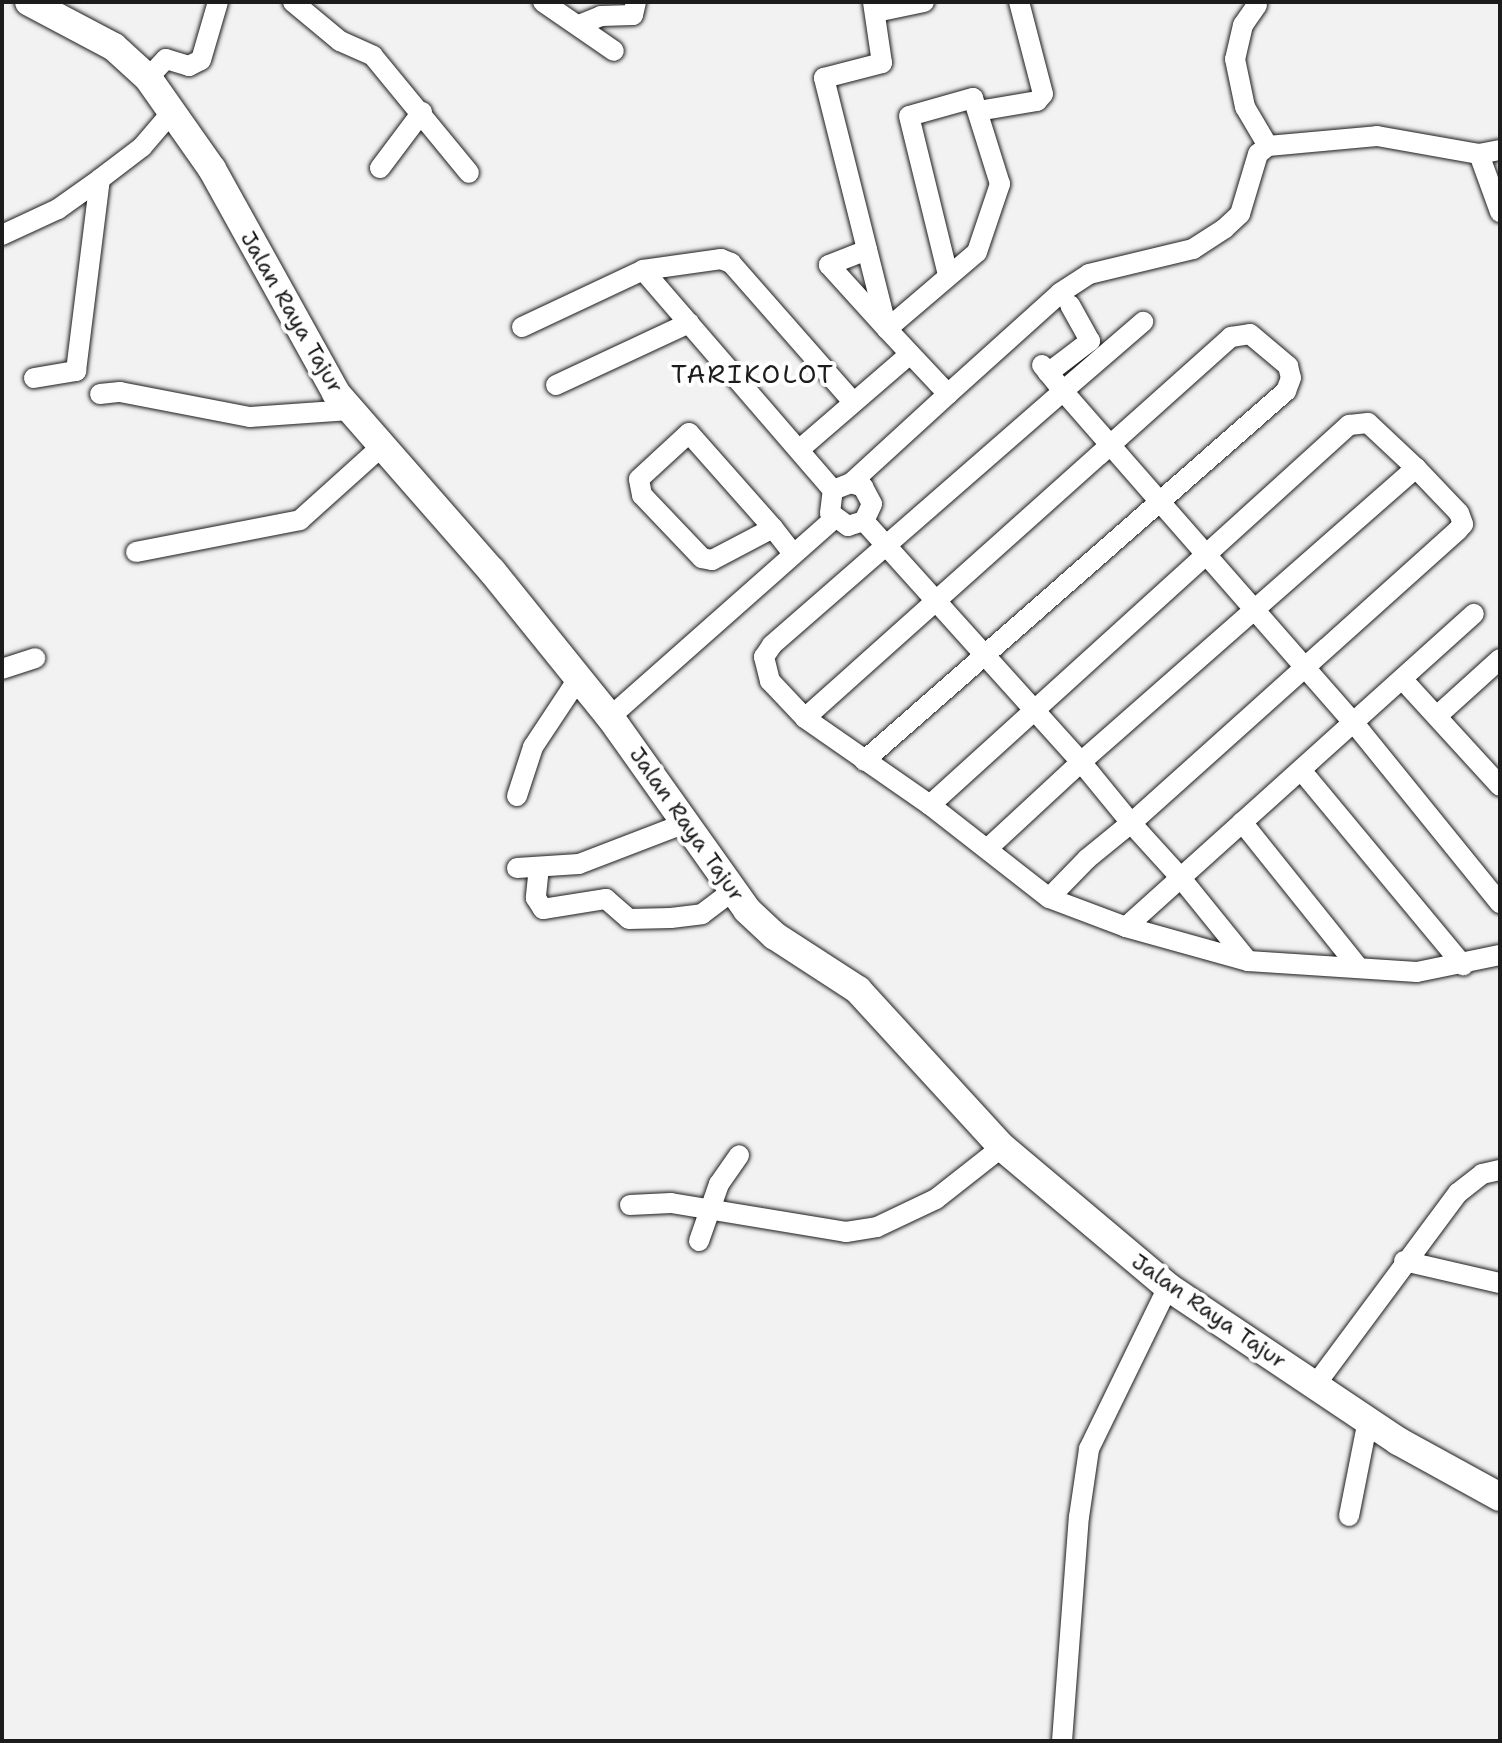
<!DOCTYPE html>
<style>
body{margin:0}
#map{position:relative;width:1502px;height:1743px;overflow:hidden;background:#f2f2f2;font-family:"Shantell Sans",sans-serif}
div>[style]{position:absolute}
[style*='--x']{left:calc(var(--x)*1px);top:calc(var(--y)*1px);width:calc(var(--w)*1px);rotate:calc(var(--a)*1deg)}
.roads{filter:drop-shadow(0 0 2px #1c1c1c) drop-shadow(0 0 2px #1c1c1c)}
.street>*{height:20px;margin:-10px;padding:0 10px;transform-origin:10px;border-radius:10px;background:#fff}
.secondary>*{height:28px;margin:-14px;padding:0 14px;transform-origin:14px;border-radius:14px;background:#fff}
span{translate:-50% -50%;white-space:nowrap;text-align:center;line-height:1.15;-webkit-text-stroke:8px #fff;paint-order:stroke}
.street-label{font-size:22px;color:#1c1c1c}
.quarter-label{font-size:26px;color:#1c1c1c;letter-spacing:2px}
.frame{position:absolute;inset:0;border:4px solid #1c1c1c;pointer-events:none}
</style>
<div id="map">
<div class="roads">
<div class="street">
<div style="--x:293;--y:2;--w:61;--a:39.7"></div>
<div style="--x:340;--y:41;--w:36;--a:24"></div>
<div style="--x:373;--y:56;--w:151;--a:50.6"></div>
<div style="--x:543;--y:2;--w:86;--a:34.6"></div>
<div style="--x:1257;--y:5;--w:24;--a:125"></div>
<div style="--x:1243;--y:25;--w:35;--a:103"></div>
<div style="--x:1235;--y:59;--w:49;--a:78.2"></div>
<div style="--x:1245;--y:107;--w:45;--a:59.5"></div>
<div style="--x:876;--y:12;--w:49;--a:-11.8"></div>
<div style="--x:579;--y:25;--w:24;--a:-22"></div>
<div style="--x:601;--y:16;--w:32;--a:-2"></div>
<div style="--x:633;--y:15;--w:13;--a:-77"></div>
<div style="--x:148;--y:78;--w:26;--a:-47"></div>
<div style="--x:166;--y:59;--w:24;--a:17"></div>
<div style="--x:189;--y:66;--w:13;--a:-27"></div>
<div style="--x:201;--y:60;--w:60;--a:-73.7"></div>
<div style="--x:978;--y:111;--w:60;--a:-9.6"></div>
<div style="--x:1037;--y:101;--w:9;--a:-49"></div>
<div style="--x:1043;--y:94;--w:95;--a:-104.6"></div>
<div style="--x:1479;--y:154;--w:62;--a:70.1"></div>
<div style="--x:380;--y:168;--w:70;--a:-53.1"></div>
<div style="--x:2;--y:235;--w:62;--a:-24.9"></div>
<div style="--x:58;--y:209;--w:52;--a:-35.5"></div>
<div style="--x:100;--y:179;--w:53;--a:-37.3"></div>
<div style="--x:142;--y:147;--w:46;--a:-49.4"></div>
<div style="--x:867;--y:250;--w:41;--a:158.5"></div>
<div style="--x:829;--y:265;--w:86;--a:47.8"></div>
<div style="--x:887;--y:329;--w:118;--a:-40.5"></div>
<div style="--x:977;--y:252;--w:72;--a:-71.3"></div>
<div style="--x:1000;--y:184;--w:90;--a:-107.4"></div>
<div style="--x:973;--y:98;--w:66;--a:164.3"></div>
<div style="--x:909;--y:116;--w:164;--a:76.2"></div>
<div style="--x:643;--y:270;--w:291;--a:49.2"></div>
<div style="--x:522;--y:327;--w:134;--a:-25.2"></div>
<div style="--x:643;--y:270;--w:79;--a:-8"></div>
<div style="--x:721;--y:259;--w:11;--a:22"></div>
<div style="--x:731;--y:263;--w:185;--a:48.7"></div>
<div style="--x:1042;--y:365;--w:33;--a:51"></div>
<div style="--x:1063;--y:391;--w:106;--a:-40.8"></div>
<div style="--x:1048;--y:373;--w:53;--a:-37.3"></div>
<div style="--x:1090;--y:341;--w:41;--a:-119.1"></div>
<div style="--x:34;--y:378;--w:43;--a:-9.5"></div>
<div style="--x:76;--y:371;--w:193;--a:-82.9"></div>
<div style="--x:556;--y:385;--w:147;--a:-25"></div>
<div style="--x:100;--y:394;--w:20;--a:-6"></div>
<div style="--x:120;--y:392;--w:132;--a:10.9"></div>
<div style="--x:250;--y:417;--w:100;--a:-4"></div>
<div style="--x:948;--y:394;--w:151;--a:-42"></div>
<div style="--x:1060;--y:293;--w:35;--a:-33"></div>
<div style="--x:1089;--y:274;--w:107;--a:-13.5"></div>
<div style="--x:1193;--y:249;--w:37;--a:-33"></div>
<div style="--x:1224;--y:229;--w:22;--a:-43"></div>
<div style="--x:1240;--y:214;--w:63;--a:-73.3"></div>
<div style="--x:1258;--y:154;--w:13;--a:-39"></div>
<div style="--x:1268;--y:146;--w:109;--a:-5.2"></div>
<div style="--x:1377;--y:136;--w:104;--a:10"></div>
<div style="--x:1479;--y:154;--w:21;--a:-11"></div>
<div style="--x:800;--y:449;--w:145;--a:-40.8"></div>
<div style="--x:851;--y:483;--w:13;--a:18"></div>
<div style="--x:863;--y:487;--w:19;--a:62"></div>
<div style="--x:872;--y:504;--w:19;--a:115"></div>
<div style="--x:864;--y:521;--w:17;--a:163"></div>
<div style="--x:848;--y:526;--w:22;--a:-144"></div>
<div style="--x:830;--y:513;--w:23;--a:-83"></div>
<div style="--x:833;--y:490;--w:19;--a:-21"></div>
<div style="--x:851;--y:483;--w:132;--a:-42.5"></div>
<div style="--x:948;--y:394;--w:89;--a:-133.2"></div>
<div style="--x:887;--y:329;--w:259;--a:-104.1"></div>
<div style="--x:824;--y:78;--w:60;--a:-14.5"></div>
<div style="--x:882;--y:63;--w:62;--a:-98.4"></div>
<div style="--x:864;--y:521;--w:324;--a:48"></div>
<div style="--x:1081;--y:762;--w:128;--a:137.2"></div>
<div style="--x:773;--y:528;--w:69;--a:152.3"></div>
<div style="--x:712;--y:560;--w:10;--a:-169"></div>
<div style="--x:702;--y:558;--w:87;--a:-133.6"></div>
<div style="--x:642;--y:495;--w:16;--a:-101"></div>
<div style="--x:639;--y:479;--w:68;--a:-42.6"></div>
<div style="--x:689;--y:433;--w:127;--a:48.5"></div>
<div style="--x:773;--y:528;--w:31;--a:52"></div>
<div style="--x:136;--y:552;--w:167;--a:-11"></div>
<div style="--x:300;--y:520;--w:108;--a:-42"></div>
<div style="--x:2;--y:669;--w:35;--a:-18"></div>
<div style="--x:1404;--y:681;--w:142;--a:47.6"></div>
<div style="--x:1437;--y:716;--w:85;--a:-42.1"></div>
<div style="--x:610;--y:717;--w:299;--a:-41.5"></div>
<div style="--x:805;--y:718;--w:572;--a:-41.81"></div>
<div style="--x:1231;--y:337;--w:19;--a:-9"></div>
<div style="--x:1250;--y:334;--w:50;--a:40.1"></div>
<div style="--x:1288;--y:366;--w:12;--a:76"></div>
<div style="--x:1291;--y:378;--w:14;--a:111"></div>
<div style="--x:1286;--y:391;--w:561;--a:138.76"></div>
<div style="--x:1301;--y:770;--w:254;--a:50.3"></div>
<div style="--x:517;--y:796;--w:52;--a:-71.9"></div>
<div style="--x:533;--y:747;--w:82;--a:-56.5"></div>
<div style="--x:930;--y:805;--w:566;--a:-42.21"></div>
<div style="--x:1349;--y:425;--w:19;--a:-6"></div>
<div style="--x:1368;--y:423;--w:66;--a:43.2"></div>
<div style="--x:1242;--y:822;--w:186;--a:51.3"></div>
<div style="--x:539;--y:867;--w:31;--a:96"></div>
<div style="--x:536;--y:898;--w:13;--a:58"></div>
<div style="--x:543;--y:909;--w:64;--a:-9"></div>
<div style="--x:606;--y:899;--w:30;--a:41"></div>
<div style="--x:629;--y:919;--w:42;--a:-1.4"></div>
<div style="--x:671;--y:918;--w:31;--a:-7"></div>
<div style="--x:702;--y:914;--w:39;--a:-37"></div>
<div style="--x:517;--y:868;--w:62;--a:-3.7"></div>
<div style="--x:579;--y:864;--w:115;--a:-21"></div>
<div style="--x:1049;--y:898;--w:151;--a:-142"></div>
<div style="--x:930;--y:805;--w:152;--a:-145.2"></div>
<div style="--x:805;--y:718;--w:51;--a:-133.4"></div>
<div style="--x:770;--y:681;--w:25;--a:-104"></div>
<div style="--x:764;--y:657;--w:14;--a:-56"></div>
<div style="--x:772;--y:645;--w:386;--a:-41.1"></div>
<div style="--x:1063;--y:391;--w:441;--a:48.8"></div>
<div style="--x:1354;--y:723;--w:232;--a:51"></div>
<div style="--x:1126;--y:927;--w:468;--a:-42"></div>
<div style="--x:1248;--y:961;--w:108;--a:-129"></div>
<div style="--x:1180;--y:877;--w:73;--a:-132.2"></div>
<div style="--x:1131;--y:823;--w:79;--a:-129.3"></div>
<div style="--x:1081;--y:762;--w:446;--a:-41.3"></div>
<div style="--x:1416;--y:468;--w:62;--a:46.3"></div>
<div style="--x:1459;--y:513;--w:12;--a:70"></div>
<div style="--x:1463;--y:524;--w:8;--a:130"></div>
<div style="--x:1458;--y:530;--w:439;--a:138.1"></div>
<div style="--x:1131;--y:823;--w:57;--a:140.7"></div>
<div style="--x:1087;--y:859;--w:54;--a:134.3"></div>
<div style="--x:1049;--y:898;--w:82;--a:20.6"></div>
<div style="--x:1126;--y:927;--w:127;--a:15.6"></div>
<div style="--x:1248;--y:961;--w:169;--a:3.7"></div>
<div style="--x:1417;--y:972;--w:85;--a:-11.6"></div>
<div style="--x:630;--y:1205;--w:41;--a:-2.8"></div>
<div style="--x:671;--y:1203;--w:177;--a:9.4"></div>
<div style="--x:846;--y:1232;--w:31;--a:-9"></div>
<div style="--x:877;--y:1227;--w:65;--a:-25.4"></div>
<div style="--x:936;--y:1199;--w:84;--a:-38.2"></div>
<div style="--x:699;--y:1241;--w:60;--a:-70.7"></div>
<div style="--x:719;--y:1184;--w:35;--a:-55"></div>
<div style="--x:1404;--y:1261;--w:98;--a:12.9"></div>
<div style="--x:1316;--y:1384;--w:238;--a:-53.4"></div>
<div style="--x:1458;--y:1193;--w:31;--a:-38"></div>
<div style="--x:1482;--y:1174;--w:18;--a:-13"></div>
<div style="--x:1349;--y:1516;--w:98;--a:-78.8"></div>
<div style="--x:1062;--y:1741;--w:225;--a:-85.7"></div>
<div style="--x:1079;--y:1517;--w:69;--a:-81.6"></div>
<div style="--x:1089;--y:1449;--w:180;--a:-64"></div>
</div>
<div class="secondary">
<div style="--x:29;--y:2;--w:96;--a:27.9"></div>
<div style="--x:114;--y:47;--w:46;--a:42.4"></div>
<div style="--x:148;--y:78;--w:111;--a:54.9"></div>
<div style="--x:212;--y:169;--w:256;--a:61"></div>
<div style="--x:336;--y:393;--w:237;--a:48.8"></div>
<div style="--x:492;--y:571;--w:188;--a:51.1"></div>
<div style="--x:610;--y:717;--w:237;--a:54.6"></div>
<div style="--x:747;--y:910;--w:38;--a:43"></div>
<div style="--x:775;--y:936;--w:99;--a:33"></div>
<div style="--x:858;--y:990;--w:213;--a:47.5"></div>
<div style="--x:1002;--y:1147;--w:217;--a:40.1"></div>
<div style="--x:1168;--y:1287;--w:277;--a:33.8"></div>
<div style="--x:1398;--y:1441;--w:116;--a:28.8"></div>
</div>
</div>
<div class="street-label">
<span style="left:292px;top:312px;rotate:60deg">Jalan Raya Tajur</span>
<span style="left:687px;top:824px;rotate:55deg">Jalan Raya Tajur</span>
<span style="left:1209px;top:1311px;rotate:35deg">Jalan Raya Tajur</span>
</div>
<div class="quarter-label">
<span style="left:753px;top:374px">TARIKOLOT</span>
</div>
<div class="frame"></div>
</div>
